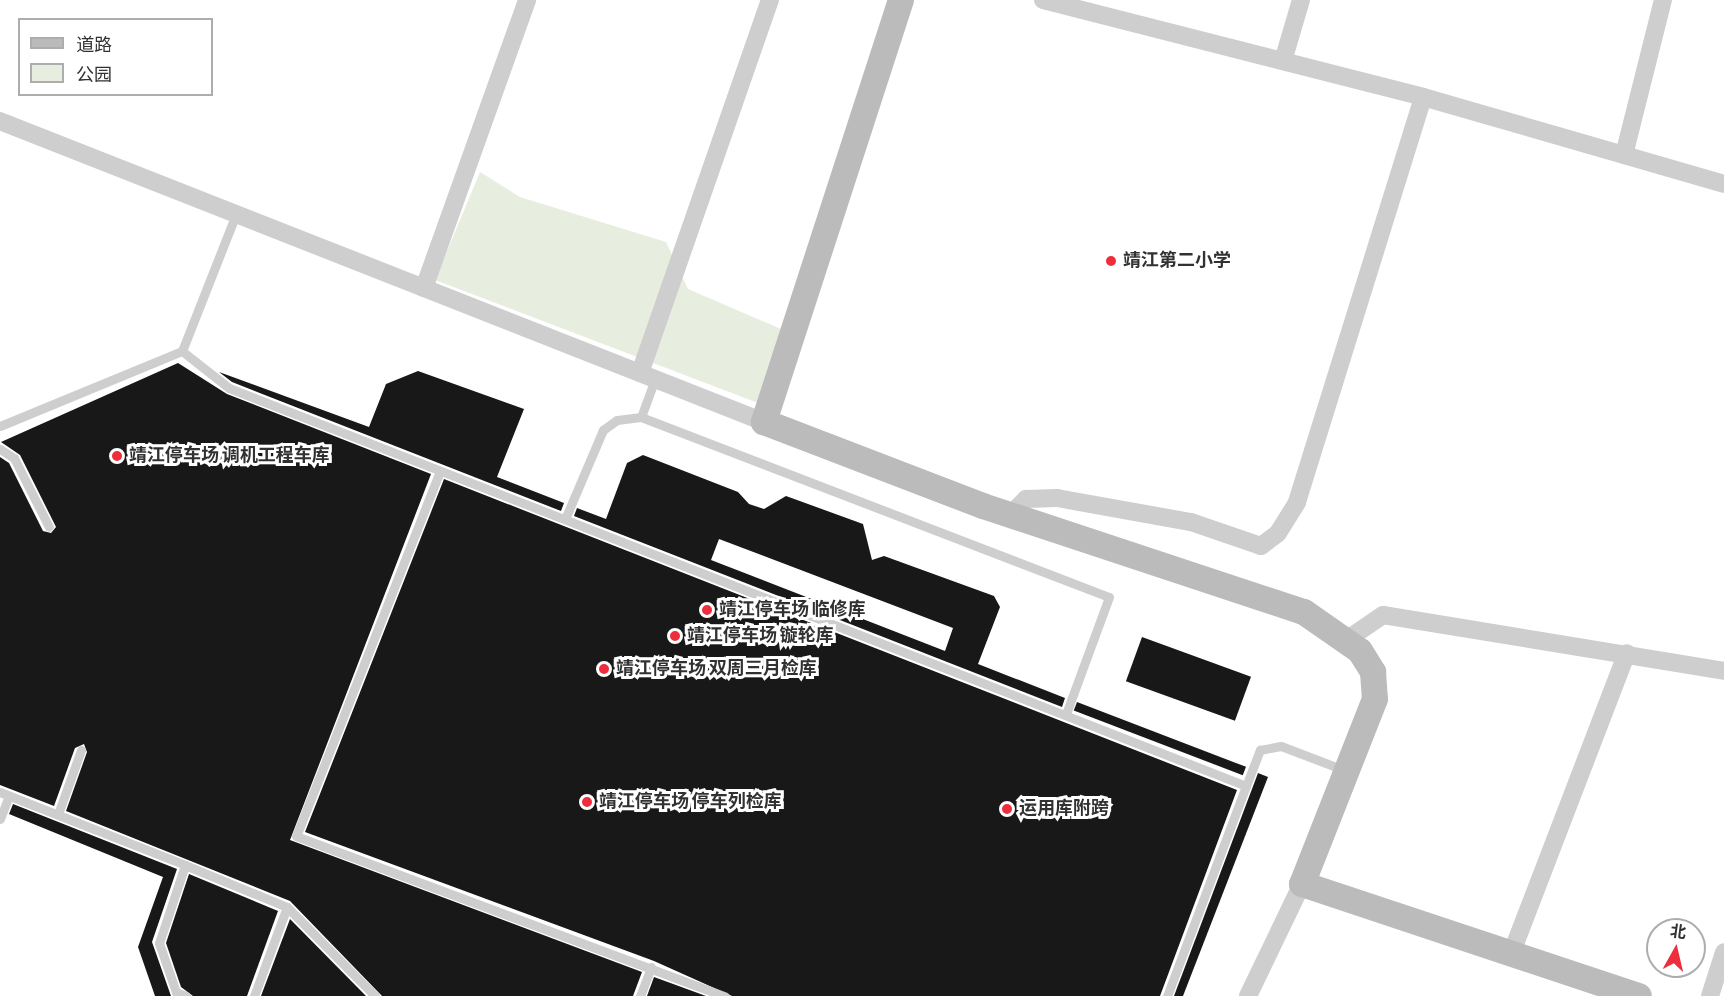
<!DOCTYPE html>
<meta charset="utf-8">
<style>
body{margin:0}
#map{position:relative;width:1724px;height:996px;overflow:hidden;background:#fff;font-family:"Alegreya Sans","Noto Sans SC",sans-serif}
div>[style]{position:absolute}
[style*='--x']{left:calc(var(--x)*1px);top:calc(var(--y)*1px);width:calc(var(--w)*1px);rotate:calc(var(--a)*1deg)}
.green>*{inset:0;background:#e7eedf}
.building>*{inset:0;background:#181818;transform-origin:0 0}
.lane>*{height:9px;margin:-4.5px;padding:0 4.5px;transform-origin:4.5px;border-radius:4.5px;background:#cecece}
.street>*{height:18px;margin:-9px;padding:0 9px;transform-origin:9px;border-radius:9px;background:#cecece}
.secondary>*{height:26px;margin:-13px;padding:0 13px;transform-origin:13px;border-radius:13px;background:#bbb}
.dots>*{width:16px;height:16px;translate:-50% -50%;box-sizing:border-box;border:3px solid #fff;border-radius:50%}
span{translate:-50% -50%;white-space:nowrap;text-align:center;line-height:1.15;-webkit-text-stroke:6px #fff;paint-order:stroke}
.poi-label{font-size:18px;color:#313131;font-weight:700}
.left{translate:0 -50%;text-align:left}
.legend{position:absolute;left:18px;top:18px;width:195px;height:78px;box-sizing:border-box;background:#fff;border:2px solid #adadad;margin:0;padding:8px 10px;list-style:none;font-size:18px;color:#313131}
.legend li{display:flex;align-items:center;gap:12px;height:30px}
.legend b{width:30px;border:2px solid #adadad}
.north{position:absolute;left:1646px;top:918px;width:60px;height:60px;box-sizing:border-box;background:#fff;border:2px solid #adadad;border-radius:50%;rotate:8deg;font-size:16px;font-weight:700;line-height:24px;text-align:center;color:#313131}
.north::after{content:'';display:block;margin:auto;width:21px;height:27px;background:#ed2e3c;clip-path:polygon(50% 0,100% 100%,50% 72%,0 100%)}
</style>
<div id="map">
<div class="green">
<div style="clip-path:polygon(480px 172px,520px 197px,666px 242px,688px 289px,781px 329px,758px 403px,435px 280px)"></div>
</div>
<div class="building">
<div style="clip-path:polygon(178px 363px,227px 394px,431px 474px,290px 840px,642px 972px,633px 996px,382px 996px,290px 901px,66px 811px,87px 752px,84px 744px,75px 748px,54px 806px,0 785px,0 457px,9px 463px,43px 531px,51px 533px,56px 527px,20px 455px,1px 442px)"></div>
<div style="clip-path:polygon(418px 371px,524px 409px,497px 477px,564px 503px,561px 511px,232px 382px,219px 372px,369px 427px,386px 384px)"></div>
<div style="clip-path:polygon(evenodd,643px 455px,738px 492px,749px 504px,764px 509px,786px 496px,863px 524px,872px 560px,884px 556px,994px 596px,1000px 607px,978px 664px,1065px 698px,1062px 707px,574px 516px,577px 508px,606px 519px,627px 463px,643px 455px,719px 539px,953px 628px,945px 651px,711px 560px,719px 539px)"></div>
<div style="clip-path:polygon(444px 479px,1237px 790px,1160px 996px,732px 996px,654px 961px,305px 832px)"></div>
<div style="left:1142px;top:637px;width:116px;height:47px;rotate:20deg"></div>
<div style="left:1077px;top:702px;width:181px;height:9px;rotate:21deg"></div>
<div style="clip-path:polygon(1258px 773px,1268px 777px,1183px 996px,1174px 996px)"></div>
<div style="clip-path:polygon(13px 804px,177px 869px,152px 942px,171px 996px,155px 996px,138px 947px,163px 877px,9px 814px)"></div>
<div style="clip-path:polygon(189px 874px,278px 911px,247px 996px,193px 996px,181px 987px,166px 943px)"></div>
<div style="clip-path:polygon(290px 919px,366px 996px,261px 996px)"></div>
<div style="clip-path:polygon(654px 977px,706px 996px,647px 996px)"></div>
</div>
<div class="lane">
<div style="--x:182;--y:351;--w:147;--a:-68.5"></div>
<div style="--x:641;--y:417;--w:40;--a:-69.8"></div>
<div style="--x:0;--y:426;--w:197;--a:-22.4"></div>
<div style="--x:182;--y:351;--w:60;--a:38.2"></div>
<div style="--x:229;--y:388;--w:1092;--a:21.37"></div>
<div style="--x:1246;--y:786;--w:39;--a:-69"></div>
<div style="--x:1260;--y:750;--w:21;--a:-11"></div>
<div style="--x:1281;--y:746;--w:67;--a:20.9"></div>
<div style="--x:0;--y:449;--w:17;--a:33"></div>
<div style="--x:14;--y:458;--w:77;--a:63.1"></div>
<div style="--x:440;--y:471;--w:392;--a:111.5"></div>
<div style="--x:296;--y:836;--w:458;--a:20.5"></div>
<div style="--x:565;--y:519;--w:97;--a:-66.9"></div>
<div style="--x:603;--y:430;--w:17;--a:-36"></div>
<div style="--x:617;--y:420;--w:24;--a:-7"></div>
<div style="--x:641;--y:417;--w:501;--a:21.04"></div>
<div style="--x:1109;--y:597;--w:125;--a:110.2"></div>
<div style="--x:0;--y:792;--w:199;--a:21.5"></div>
<div style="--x:185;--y:865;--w:82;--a:108.4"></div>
<div style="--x:159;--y:943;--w:52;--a:70.9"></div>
<div style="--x:176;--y:992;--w:11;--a:22"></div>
<div style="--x:58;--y:814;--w:68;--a:-70.2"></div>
<div style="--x:0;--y:819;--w:25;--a:-69"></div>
<div style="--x:185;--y:865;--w:110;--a:22.4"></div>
<div style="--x:287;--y:907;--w:125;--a:45.3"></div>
<div style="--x:254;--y:996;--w:95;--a:-69.7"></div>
<div style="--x:640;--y:996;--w:31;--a:-69"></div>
<div style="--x:1167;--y:996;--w:224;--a:-69.4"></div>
</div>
<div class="street">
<div style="--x:1043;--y:0;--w:392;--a:14.3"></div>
<div style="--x:1423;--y:97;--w:313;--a:16.1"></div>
<div style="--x:1283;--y:61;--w:64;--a:-73.6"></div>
<div style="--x:0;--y:121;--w:821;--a:21.5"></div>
<div style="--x:1624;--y:155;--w:160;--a:-75.9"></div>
<div style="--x:424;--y:288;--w:306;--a:-70.3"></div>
<div style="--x:640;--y:373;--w:395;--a:-70.8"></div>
<div style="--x:1010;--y:515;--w:23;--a:-45"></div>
<div style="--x:1026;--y:499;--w:31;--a:-2"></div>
<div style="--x:1057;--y:498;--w:136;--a:10.2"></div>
<div style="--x:1191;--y:522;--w:74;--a:18.9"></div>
<div style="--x:1261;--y:546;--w:21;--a:-37"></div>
<div style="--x:1278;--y:533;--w:36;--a:-58"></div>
<div style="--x:1297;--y:502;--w:424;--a:-72.7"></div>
<div style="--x:1345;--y:641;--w:46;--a:-34.4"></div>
<div style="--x:1383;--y:615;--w:346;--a:9.3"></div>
<div style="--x:1512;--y:952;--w:320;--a:-69"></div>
<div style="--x:1248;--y:996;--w:124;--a:-64.3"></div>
<div style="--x:1710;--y:996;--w:46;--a:-72.3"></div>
</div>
<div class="secondary">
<div style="--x:901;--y:0;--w:444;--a:108"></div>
<div style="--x:764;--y:422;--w:235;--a:21"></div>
<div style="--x:983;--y:506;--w:338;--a:18.3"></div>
<div style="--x:1304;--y:612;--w:68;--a:34.9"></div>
<div style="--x:1360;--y:651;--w:25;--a:58"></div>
<div style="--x:1373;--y:672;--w:27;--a:86"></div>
<div style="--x:1375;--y:699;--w:199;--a:111.5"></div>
<div style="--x:1302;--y:884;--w:355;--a:18.4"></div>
</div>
<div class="dots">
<div style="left:1111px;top:261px;background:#ed2e3c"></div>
<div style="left:117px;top:456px;background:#ed2e3c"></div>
<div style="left:707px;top:610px;background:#ed2e3c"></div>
<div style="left:675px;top:636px;background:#ed2e3c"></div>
<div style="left:604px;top:669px;background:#ed2e3c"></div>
<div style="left:587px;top:802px;background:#ed2e3c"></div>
<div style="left:1007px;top:809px;background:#ed2e3c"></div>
</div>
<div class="poi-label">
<span class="left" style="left:1123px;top:261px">靖江第二小学</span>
<span class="left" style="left:129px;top:456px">靖江停车场 调机工程车库</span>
<span class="left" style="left:719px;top:610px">靖江停车场 临修库</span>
<span class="left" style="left:687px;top:636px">靖江停车场 镟轮库</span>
<span class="left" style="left:616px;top:669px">靖江停车场 双周三月检库</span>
<span class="left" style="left:599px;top:802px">靖江停车场 停车列检库</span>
<span class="left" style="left:1019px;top:809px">运用库附跨</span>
</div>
<ul class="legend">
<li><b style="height:8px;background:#bbb"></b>道路</li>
<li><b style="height:16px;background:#e7eedf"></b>公园</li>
</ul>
<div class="north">北</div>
</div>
